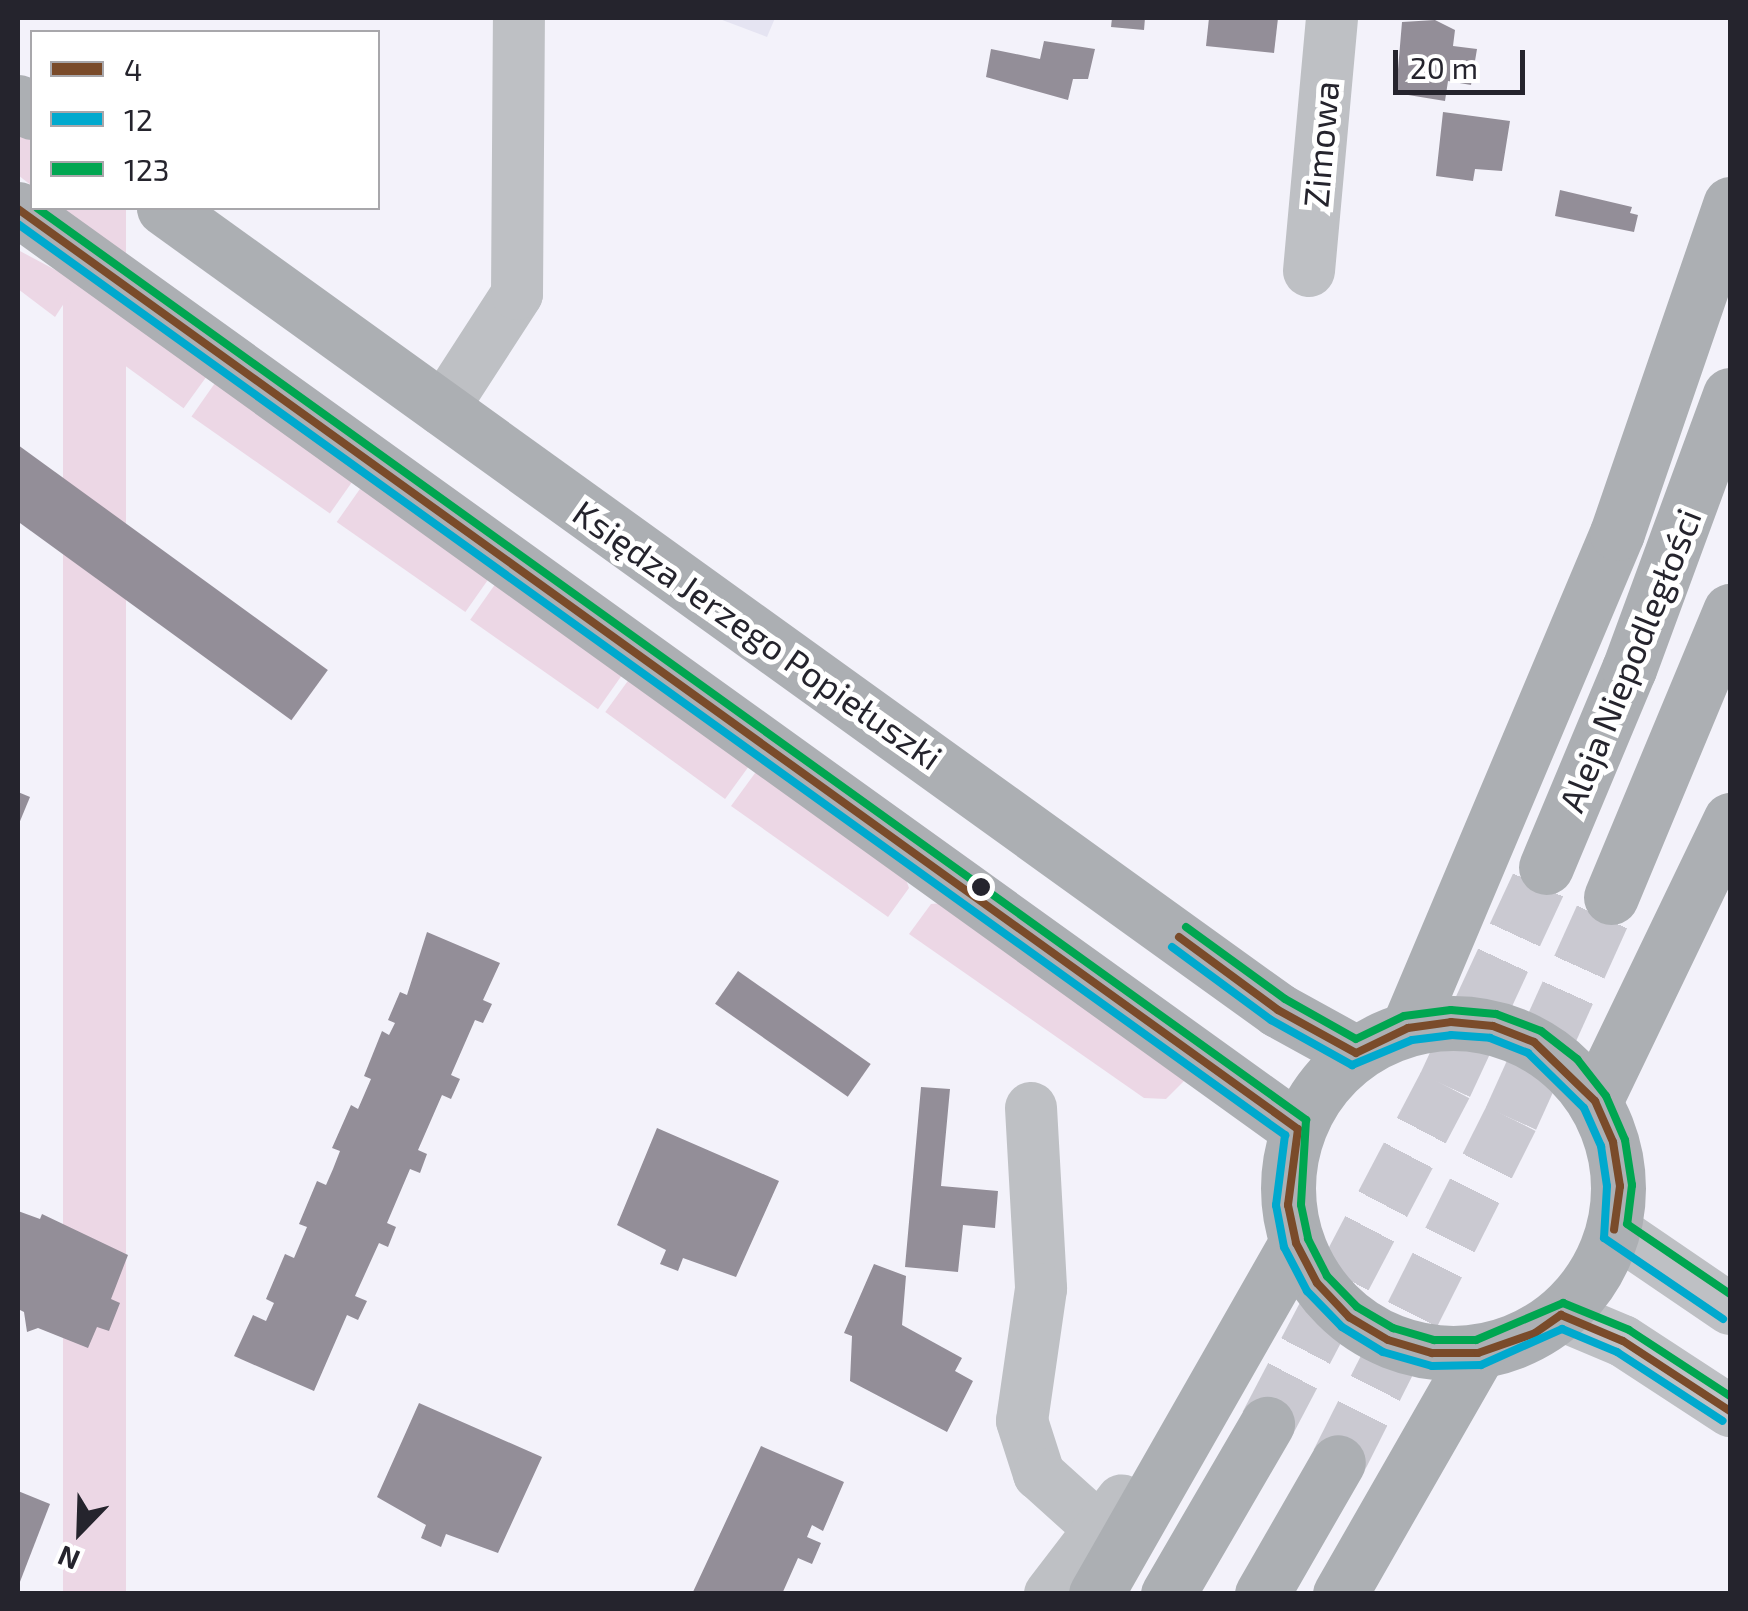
<!DOCTYPE html>
<meta charset="utf-8">
<style>
body{margin:0}
#map{position:relative;width:1748px;height:1611px;overflow:hidden;background:#f3f2fa;font-family:"Exo 2",sans-serif}
div>[style]{position:absolute}
[style*='--x']{left:calc(var(--x)*1px);top:calc(var(--y)*1px);width:calc(var(--w)*1px);rotate:calc(var(--a)*1deg)}
.built>*{inset:0;background:#e5e4f2}
.green>*{inset:0;background:#ecd7e5;transform-origin:0 0}
.building>*{inset:0;background:#938e98;transform-origin:0 0}
.major-tunnel>*{height:55px;margin-top:-27.5px;transform-origin:0;background:repeating-linear-gradient(90deg,#cac9d1 0 55px,transparent 0 83px)}
.minor>*{height:52px;margin:-26px;padding:0 26px;transform-origin:26px;border-radius:26px;background:#bec0c4}
.major>*{height:55px;margin:-27.5px;padding:0 27.5px;transform-origin:27.5px;border-radius:27.5px;background:#acafb3}
.major>.ring{margin:-27.5px;padding:0;box-sizing:content-box;background:none;border:55px solid #acafb3;border-radius:50%}
.bus-1>*{height:8px;margin:-4px;padding:0 4px;transform-origin:4px;border-radius:4px;background:#7a4b2a}
.bus-2>*{height:8px;margin:-4px;padding:0 4px;transform-origin:4px;border-radius:4px;background:#00a9ce}
.bus-3>*{height:8px;margin:-4px;padding:0 4px;transform-origin:4px;border-radius:4px;background:#00a651}
.dots>*{width:28px;height:28px;translate:-50% -50%;box-sizing:border-box;border:5px solid #fff;border-radius:50%}
span{translate:-50% -50%;white-space:nowrap;text-align:center;line-height:1.15;-webkit-text-stroke:10px #fff;paint-order:stroke}
.street-label{font-size:35px;color:#25242d}
.frame{position:absolute;inset:0;border:20px solid #25242d;pointer-events:none}
.legend{position:absolute;left:30px;top:30px;width:350px;height:180px;box-sizing:border-box;background:#fff;border:2px solid #a8a7ab;margin:0;padding:12px 18px;list-style:none;font-size:30px;color:#25242d}
.legend li{display:flex;align-items:center;gap:20px;height:50px}
.legend b{width:50px;border:2px solid #a8a7ab}
.north{position:absolute;left:30px;top:1481px;width:100px;height:100px;-webkit-text-stroke:8px #fff;paint-order:stroke;rotate:203deg;font-size:28px;font-weight:700;line-height:40px;text-align:center;color:#25242d}
.north::after{content:'';display:block;margin:auto;width:35px;height:45px;background:#25242d;clip-path:polygon(50% 0,100% 100%,50% 72%,0 100%)}
.scale{position:absolute;left:1393px;top:50px;width:132px;height:45px;box-sizing:border-box;border:5px solid #25242d;border-top:0;padding-left:12px;font-size:30px;line-height:35px;white-space:nowrap;color:#25242d;-webkit-text-stroke:8px #fff;paint-order:stroke}
</style>
<div id="map">
<div class="built">
<div style="clip-path:polygon(717px 18px,775px 18px,767px 37px)"></div>
</div>
<div class="green">
<div style="clip-path:polygon(18px 129px,32px 140px,32px 186px,18px 175px)"></div>
<div style="left:63px;top:208px;width:63px;height:1421px"></div>
<div style="clip-path:polygon(18px 250px,78px 282px,55px 317px,18px 289px)"></div>
<div style="left:86px;top:289px;width:149px;height:39px;rotate:36deg"></div>
<div style="left:215px;top:383px;width:169px;height:41px;rotate:35deg"></div>
<div style="left:362px;top:486px;width:157px;height:44px;rotate:35deg"></div>
<div style="left:496px;top:583px;width:156px;height:45px;rotate:35deg"></div>
<div style="left:630px;top:678px;width:148px;height:42px;rotate:36deg"></div>
<div style="clip-path:polygon(758px 769px,904px 874px,909px 888px,888px 917px,731px 806px)"></div>
<div style="clip-path:polygon(944px 903px,1187px 1078px,1166px 1099px,1144px 1098px,909px 934px,931px 904px)"></div>
</div>
<div class="building">
<div style="clip-path:polygon(1112px 18px,1145px 18px,1144px 30px,1111px 27px)"></div>
<div style="clip-path:polygon(1209px 18px,1278px 18px,1274px 53px,1206px 46px)"></div>
<div style="clip-path:polygon(1435px 20px,1455px 30px,1453px 46px,1477px 49px,1471px 85px,1448px 81px,1445px 101px,1396px 93px,1402px 22px)"></div>
<div style="clip-path:polygon(1044px 41px,1095px 49px,1088px 79px,1073px 79px,1068px 100px,986px 77px,991px 49px,1040px 59px)"></div>
<div style="clip-path:polygon(1443px 112px,1510px 121px,1502px 171px,1475px 169px,1473px 181px,1436px 176px)"></div>
<div style="clip-path:polygon(1560px 190px,1632px 207px,1630px 213px,1638px 215px,1634px 232px,1555px 216px)"></div>
<div style="left:18px;top:445px;width:383px;height:62px;rotate:36deg"></div>
<div style="clip-path:polygon(18px 792px,30px 797px,18px 826px)"></div>
<div style="clip-path:polygon(427px 932px,500px 963px,483px 1000px,492px 1004px,483px 1023px,475px 1020px,451px 1075px,460px 1079px,451px 1099px,442px 1095px,418px 1150px,427px 1154px,420px 1173px,410px 1169px,387px 1223px,396px 1227px,388px 1247px,379px 1243px,355px 1296px,367px 1301px,358px 1320px,347px 1315px,314px 1391px,234px 1356px,253px 1315px,266px 1321px,274px 1303px,266px 1299px,285px 1254px,294px 1258px,307px 1227px,299px 1224px,317px 1181px,326px 1185px,333px 1169px,340px 1151px,332px 1148px,351px 1105px,358px 1109px,371px 1079px,364px 1076px,382px 1031px,389px 1035px,395px 1023px,388px 1020px,400px 992px,407px 995px)"></div>
<div style="left:738px;top:971px;width:162px;height:40px;rotate:35deg"></div>
<div style="clip-path:polygon(921px 1087px,950px 1089px,941px 1186px,998px 1191px,995px 1228px,963px 1225px,958px 1272px,905px 1267px)"></div>
<div style="clip-path:polygon(657px 1128px,779px 1181px,736px 1277px,683px 1258px,678px 1271px,660px 1264px,666px 1250px,617px 1225px)"></div>
<div style="clip-path:polygon(18px 1211px,40px 1219px,42px 1214px,128px 1255px,111px 1299px,120px 1303px,109px 1331px,97px 1327px,88px 1348px,38px 1328px,27px 1332px,24px 1312px,18px 1309px)"></div>
<div style="clip-path:polygon(874px 1264px,906px 1276px,902px 1325px,962px 1358px,955px 1371px,973px 1381px,947px 1432px,850px 1381px,852px 1336px,844px 1333px)"></div>
<div style="clip-path:polygon(419px 1403px,542px 1457px,498px 1553px,446px 1534px,441px 1547px,421px 1538px,426px 1525px,377px 1497px)"></div>
<div style="clip-path:polygon(761px 1446px,844px 1482px,823px 1531px,812px 1525px,807px 1537px,821px 1543px,812px 1564px,798px 1558px,782px 1594px,692px 1594px)"></div>
<div style="clip-path:polygon(18px 1491px,50px 1504px,18px 1587px)"></div>
</div>
<div class="major-tunnel">
<div style="--x:1267;--y:1424;--w:383;--a:-62.3"></div>
<div style="--x:1445;--y:1085;--w:240;--a:-65.1"></div>
<div style="--x:1338;--y:1462;--w:385;--a:-63.3"></div>
<div style="--x:1511;--y:1118;--w:243;--a:-65.7"></div>
</div>
<div class="minor">
<div style="--x:1309;--y:271;--w:254;--a:-84.8"></div>
<div style="--x:442;--y:410;--w:138;--a:-57.1"></div>
<div style="--x:517;--y:294;--w:276;--a:-89.6"></div>
<div style="--x:1031;--y:1108;--w:181;--a:86.8"></div>
<div style="--x:1041;--y:1289;--w:133;--a:98.2"></div>
<div style="--x:1022;--y:1421;--w:56;--a:72.2"></div>
<div style="--x:1039;--y:1474;--w:81;--a:42"></div>
<div style="--x:1614;--y:1230;--w:140;--a:34.3"></div>
<div style="--x:1561;--y:1315;--w:67;--a:22.8"></div>
<div style="--x:1623;--y:1341;--w:128;--a:33.2"></div>
<div style="--x:1050;--y:1594;--w:118;--a:-52.5"></div>
</div>
<div class="major">
<div style="--x:18;--y:102;--w:17;--a:36"></div>
<div style="--x:164;--y:208;--w:1373;--a:35.75"></div>
<div style="--x:1278;--y:1010;--w:89;--a:28.9"></div>
<div style="--x:18;--y:209;--w:1576;--a:35.71"></div>
<div style="--x:1546;--y:867;--w:215;--a:-67.3"></div>
<div style="--x:1629;--y:669;--w:292;--a:-69.8"></div>
<div style="--x:1611;--y:897;--w:310;--a:-67.4"></div>
<div class="ring" style="left:1288px;top:1023px;width:275px;height:275px"></div>
<div style="--x:1408;--y:1028;--w:537;--a:-67.11"></div>
<div style="--x:1617;--y:533;--w:348;--a:-71"></div>
<div style="--x:1595;--y:1101;--w:312;--a:-64.3"></div>
<div style="--x:1096;--y:1594;--w:404;--a:-60.3"></div>
<div style="--x:1168;--y:1594;--w:197;--a:-59.8"></div>
<div style="--x:1262;--y:1594;--w:152;--a:-60.1"></div>
<div style="--x:1340;--y:1594;--w:278;--a:-60.2"></div>
</div>
<div class="bus-1">
<div style="--x:18;--y:209;--w:1576;--a:35.71"></div>
<div style="--x:1179;--y:937;--w:123;--a:36.4"></div>
<div style="--x:1278;--y:1010;--w:89;--a:28.9"></div>
<div style="--x:1356;--y:1053;--w:58;--a:-25.7"></div>
<div style="--x:1408;--y:1028;--w:43;--a:-7.9"></div>
<div style="--x:1451;--y:1022;--w:42;--a:5.4"></div>
<div style="--x:1493;--y:1026;--w:44;--a:21.3"></div>
<div style="--x:1534;--y:1042;--w:85;--a:44"></div>
<div style="--x:1595;--y:1101;--w:45;--a:66.3"></div>
<div style="--x:1613;--y:1142;--w:45;--a:81"></div>
<div style="--x:1620;--y:1186;--w:44;--a:97.8"></div>
<div style="--x:1298;--y:1129;--w:77;--a:97.5"></div>
<div style="--x:1288;--y:1205;--w:39;--a:78"></div>
<div style="--x:1296;--y:1243;--w:45;--a:62.3"></div>
<div style="--x:1317;--y:1283;--w:47;--a:46.7"></div>
<div style="--x:1349;--y:1317;--w:45;--a:30.5"></div>
<div style="--x:1388;--y:1340;--w:46;--a:16.5"></div>
<div style="--x:1432;--y:1353;--w:46;--a:0"></div>
<div style="--x:1478;--y:1353;--w:60;--a:-19.3"></div>
<div style="--x:1535;--y:1333;--w:32;--a:-35"></div>
<div style="--x:1561;--y:1315;--w:67;--a:22.8"></div>
<div style="--x:1623;--y:1341;--w:128;--a:33.2"></div>
</div>
<div class="bus-2">
<div style="--x:18;--y:224;--w:1561;--a:35.72"></div>
<div style="--x:1285;--y:1135;--w:71;--a:97.3"></div>
<div style="--x:1276;--y:1205;--w:43;--a:79.2"></div>
<div style="--x:1284;--y:1247;--w:50;--a:62.4"></div>
<div style="--x:1307;--y:1291;--w:50;--a:45.8"></div>
<div style="--x:1342;--y:1327;--w:48;--a:31.4"></div>
<div style="--x:1383;--y:1352;--w:51;--a:15.9"></div>
<div style="--x:1432;--y:1366;--w:49;--a:-1.2"></div>
<div style="--x:1481;--y:1365;--w:89;--a:-24"></div>
<div style="--x:1562;--y:1329;--w:60;--a:22.7"></div>
<div style="--x:1617;--y:1352;--w:126;--a:33.1"></div>
<div style="--x:1172;--y:947;--w:123;--a:36.4"></div>
<div style="--x:1271;--y:1020;--w:93;--a:29.1"></div>
<div style="--x:1352;--y:1065;--w:65;--a:-22.6"></div>
<div style="--x:1412;--y:1040;--w:39;--a:-7"></div>
<div style="--x:1451;--y:1035;--w:39;--a:4"></div>
<div style="--x:1490;--y:1038;--w:41;--a:21.5"></div>
<div style="--x:1528;--y:1053;--w:78;--a:44.5"></div>
<div style="--x:1584;--y:1108;--w:42;--a:65.9"></div>
<div style="--x:1601;--y:1146;--w:40;--a:81.5"></div>
<div style="--x:1607;--y:1186;--w:52;--a:93.3"></div>
<div style="--x:1604;--y:1238;--w:144;--a:34.2"></div>
</div>
<div class="bus-3">
<div style="--x:37;--y:208;--w:1563;--a:35.7"></div>
<div style="--x:1306;--y:1120;--w:85;--a:93.4"></div>
<div style="--x:1301;--y:1205;--w:35;--a:78"></div>
<div style="--x:1308;--y:1239;--w:42;--a:62.8"></div>
<div style="--x:1327;--y:1276;--w:43;--a:45.9"></div>
<div style="--x:1357;--y:1307;--w:42;--a:30.3"></div>
<div style="--x:1393;--y:1328;--w:43;--a:16.3"></div>
<div style="--x:1434;--y:1340;--w:42;--a:0"></div>
<div style="--x:1476;--y:1340;--w:95;--a:-23"></div>
<div style="--x:1563;--y:1303;--w:71;--a:22.2"></div>
<div style="--x:1629;--y:1330;--w:121;--a:33.2"></div>
<div style="--x:1186;--y:927;--w:122;--a:36"></div>
<div style="--x:1285;--y:999;--w:81;--a:29.4"></div>
<div style="--x:1356;--y:1039;--w:53;--a:-25.6"></div>
<div style="--x:1404;--y:1016;--w:47;--a:-7.3"></div>
<div style="--x:1451;--y:1010;--w:45;--a:5.1"></div>
<div style="--x:1496;--y:1014;--w:48;--a:20.7"></div>
<div style="--x:1541;--y:1031;--w:46;--a:37.9"></div>
<div style="--x:1577;--y:1059;--w:47;--a:51.9"></div>
<div style="--x:1606;--y:1096;--w:48;--a:66.6"></div>
<div style="--x:1625;--y:1140;--w:46;--a:81.2"></div>
<div style="--x:1632;--y:1185;--w:39;--a:97"></div>
<div style="--x:1627;--y:1224;--w:125;--a:34.2"></div>
</div>
<div class="dots">
<div style="left:981px;top:887px;background:#25242d"></div>
</div>
<div class="street-label">
<span style="left:1320px;top:144px;rotate:-85deg">Zimowa</span>
<span style="left:758px;top:634px;rotate:35deg">Księdza Jerzego Popiełuszki</span>
<span style="left:1629px;top:660px;rotate:-68deg">Aleja Niepodległości</span>
</div>
<div class="frame"></div>
<ul class="legend">
<li><b style="height:12px;background:#7a4b2a"></b>4</li>
<li><b style="height:12px;background:#00a9ce"></b>12</li>
<li><b style="height:12px;background:#00a651"></b>123</li>
</ul>
<div class="north">N</div>
<div class="scale">20 m</div>
</div>
